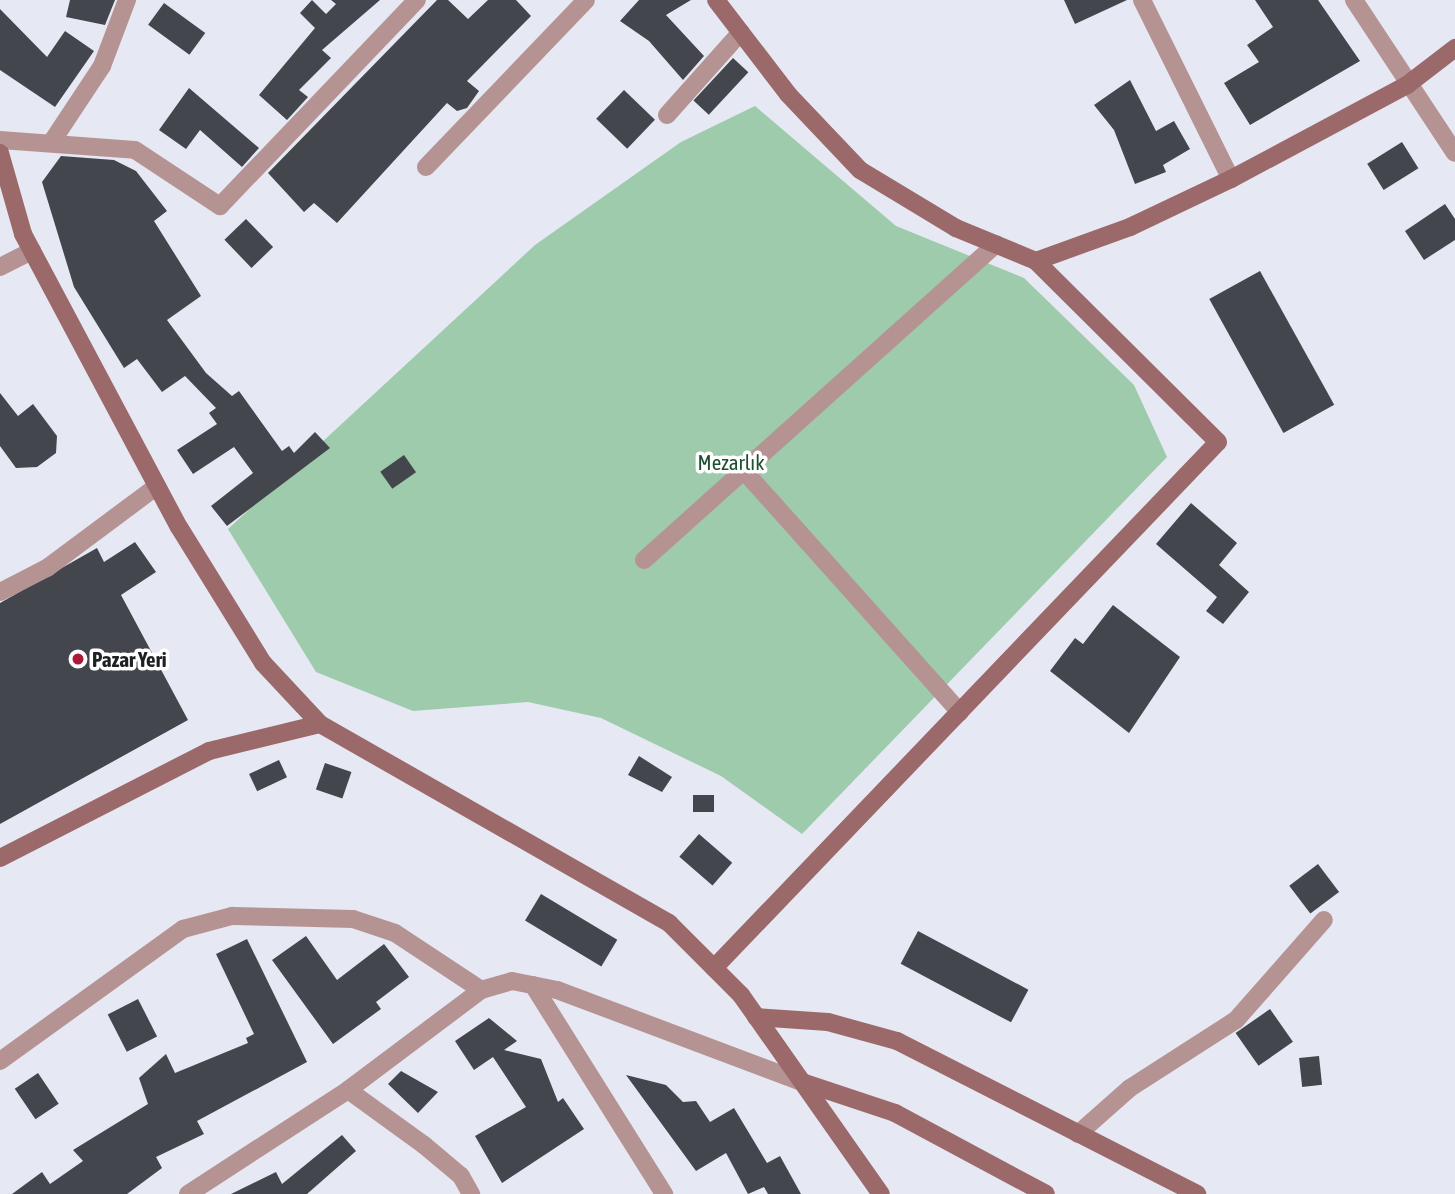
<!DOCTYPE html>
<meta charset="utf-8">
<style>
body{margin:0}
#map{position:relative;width:1455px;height:1194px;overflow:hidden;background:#e6e8f3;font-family:"Asap Condensed",sans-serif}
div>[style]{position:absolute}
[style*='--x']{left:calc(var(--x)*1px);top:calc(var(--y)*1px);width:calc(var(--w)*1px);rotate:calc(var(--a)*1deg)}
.green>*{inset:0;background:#9ecbab}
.building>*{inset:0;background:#44464e;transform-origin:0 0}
.street>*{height:18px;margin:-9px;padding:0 9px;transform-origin:9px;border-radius:9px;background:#b69393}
.secondary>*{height:18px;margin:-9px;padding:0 9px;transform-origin:9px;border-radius:9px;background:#9b696a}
.dots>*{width:19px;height:19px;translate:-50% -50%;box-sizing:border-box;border:4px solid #fff;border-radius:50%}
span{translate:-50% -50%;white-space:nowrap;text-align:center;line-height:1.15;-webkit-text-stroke:7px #fff;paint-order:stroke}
.park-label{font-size:21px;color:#1c4e30}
.poi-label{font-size:21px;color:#1f2024;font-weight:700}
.left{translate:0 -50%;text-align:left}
</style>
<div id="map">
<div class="green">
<div style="clip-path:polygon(755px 106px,896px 226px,1024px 278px,1134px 385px,1167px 457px,802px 834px,721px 776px,601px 718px,528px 702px,413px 711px,316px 672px,228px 529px,535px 245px,681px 142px)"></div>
</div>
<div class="building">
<div style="clip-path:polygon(70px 0,115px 0,105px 25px,66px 17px)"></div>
<div style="clip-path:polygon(312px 0,326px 14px,336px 4px,331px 0,380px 0,322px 50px,331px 58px,299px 90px,308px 97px,287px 120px,259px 95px,315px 28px,300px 13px)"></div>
<div style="clip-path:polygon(437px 0,448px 0,468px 19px,488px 0,516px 0,531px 16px,467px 81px,479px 91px,467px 108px,457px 111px,447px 103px,337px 223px,314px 203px,304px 212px,268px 173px)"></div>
<div style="clip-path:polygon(639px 0,691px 0,666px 15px,704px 56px,683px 80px,649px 41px,620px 21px)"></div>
<div style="clip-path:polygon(1064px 0,1127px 0,1075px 24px)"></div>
<div style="clip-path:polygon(1255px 0,1318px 0,1360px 61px,1250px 125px,1224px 83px,1259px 62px,1247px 45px,1273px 27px)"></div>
<div style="left:164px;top:3px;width:51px;height:27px;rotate:36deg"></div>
<div style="clip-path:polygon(0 9px,47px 57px,65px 31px,94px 51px,55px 107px,0 70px)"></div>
<div style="left:733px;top:58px;width:21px;height:58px;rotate:43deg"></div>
<div style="clip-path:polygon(1130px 80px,1156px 131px,1174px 121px,1190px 149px,1163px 165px,1166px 172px,1135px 184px,1114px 130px,1094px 105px)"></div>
<div style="clip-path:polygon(189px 88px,259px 148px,242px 167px,200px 130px,186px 149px,159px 130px)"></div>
<div style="left:624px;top:90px;width:43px;height:40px;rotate:44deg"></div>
<div style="left:1402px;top:142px;width:31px;height:41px;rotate:58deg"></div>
<div style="clip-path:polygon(61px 156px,114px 160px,136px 171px,167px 211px,154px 221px,201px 296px,167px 320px,206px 373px,232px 396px,239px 391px,282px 451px,289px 446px,294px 453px,315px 432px,330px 448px,227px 526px,211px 506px,253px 473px,234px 447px,193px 474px,177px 450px,217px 424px,209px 413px,216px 408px,185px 376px,162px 392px,137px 359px,124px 368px,74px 287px,42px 182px)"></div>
<div style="clip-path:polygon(1445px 204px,1455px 219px,1455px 240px,1424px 260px,1405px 231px)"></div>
<div style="left:246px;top:219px;width:39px;height:30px;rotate:46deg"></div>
<div style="left:1260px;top:271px;width:153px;height:58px;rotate:61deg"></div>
<div style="clip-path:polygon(0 393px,18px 416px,33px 404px,57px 436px,56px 453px,37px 467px,16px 468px,0 446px)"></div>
<div style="left:404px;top:455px;width:21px;height:29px;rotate:55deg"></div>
<div style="clip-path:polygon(1191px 503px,1237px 543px,1219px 565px,1249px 592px,1223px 624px,1206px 611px,1217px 597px,1156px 544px)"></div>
<div style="clip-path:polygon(135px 542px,156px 572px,121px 595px,188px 720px,0 824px,0 603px,97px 548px,104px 562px)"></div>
<div style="clip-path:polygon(1113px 605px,1180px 657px,1129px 733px,1050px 671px,1075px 638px,1083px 644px)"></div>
<div style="clip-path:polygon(639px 756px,672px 777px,662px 792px,628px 775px)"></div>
<div style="left:279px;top:760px;width:19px;height:33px;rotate:65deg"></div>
<div style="left:325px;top:763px;width:28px;height:28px;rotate:19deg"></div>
<div style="left:693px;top:795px;width:21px;height:17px"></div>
<div style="left:699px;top:834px;width:44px;height:30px;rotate:41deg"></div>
<div style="left:1318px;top:864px;width:35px;height:36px;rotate:53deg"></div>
<div style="left:541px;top:894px;width:89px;height:31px;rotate:31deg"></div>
<div style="left:918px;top:931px;width:125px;height:37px;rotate:28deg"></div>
<div style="clip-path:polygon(306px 936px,337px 980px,384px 944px,409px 977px,376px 1002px,381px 1009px,333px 1044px,272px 960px)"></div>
<div style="clip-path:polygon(247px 939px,307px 1062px,197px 1121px,204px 1134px,156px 1157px,162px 1168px,127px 1194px,12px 1194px,42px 1172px,50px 1184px,83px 1161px,73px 1150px,148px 1104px,139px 1078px,166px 1054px,175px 1073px,248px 1043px,246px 1038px,254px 1034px,216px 954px)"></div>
<div style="left:138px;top:999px;width:42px;height:34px;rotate:63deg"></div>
<div style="left:1270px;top:1009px;width:40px;height:42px;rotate:55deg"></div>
<div style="clip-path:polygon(489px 1018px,517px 1041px,504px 1050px,541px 1059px,558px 1102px,563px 1098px,584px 1129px,502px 1183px,475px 1136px,526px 1107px,493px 1057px,474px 1070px,455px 1041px)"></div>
<div style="left:1319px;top:1056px;width:29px;height:20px;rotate:84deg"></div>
<div style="clip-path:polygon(401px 1071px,438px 1092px,418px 1113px,388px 1084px)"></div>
<div style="left:38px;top:1073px;width:37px;height:28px;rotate:56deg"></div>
<div style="clip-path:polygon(626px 1075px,666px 1085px,683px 1102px,696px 1101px,710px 1122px,734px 1108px,767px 1163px,780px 1156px,801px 1194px,768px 1194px,764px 1187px,748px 1194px,726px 1153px,696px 1171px)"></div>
<div style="clip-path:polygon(342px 1135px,356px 1151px,307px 1194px,231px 1194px,276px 1172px,282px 1184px)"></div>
</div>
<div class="street">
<div style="--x:1142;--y:0;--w:200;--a:63.6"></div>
<div style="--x:1354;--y:0;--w:183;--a:56.6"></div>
<div style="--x:667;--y:115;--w:111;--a:-48.3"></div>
<div style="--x:0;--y:140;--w:135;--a:4.2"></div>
<div style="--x:135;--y:150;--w:102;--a:33.4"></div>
<div style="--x:220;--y:206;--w:285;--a:-46.3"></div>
<div style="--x:53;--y:140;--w:89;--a:-56.5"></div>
<div style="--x:102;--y:66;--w:71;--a:-69.3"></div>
<div style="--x:426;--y:167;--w:231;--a:-46.2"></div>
<div style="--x:0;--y:267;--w:36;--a:-27"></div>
<div style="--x:746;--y:473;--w:321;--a:48.2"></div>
<div style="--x:644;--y:560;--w:473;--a:-41.9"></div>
<div style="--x:0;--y:592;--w:53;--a:-27.1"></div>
<div style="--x:47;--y:568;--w:137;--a:-36.7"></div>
<div style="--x:533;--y:985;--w:247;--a:57.9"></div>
<div style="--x:0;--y:1061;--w:226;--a:-35.8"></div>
<div style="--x:183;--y:929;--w:51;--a:-14.9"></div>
<div style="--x:232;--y:916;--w:121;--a:1.4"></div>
<div style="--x:353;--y:919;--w:44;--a:18.4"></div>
<div style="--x:395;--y:933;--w:103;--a:33.5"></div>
<div style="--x:348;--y:1090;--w:94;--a:35.9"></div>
<div style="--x:424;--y:1145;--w:48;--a:40"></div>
<div style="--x:461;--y:1176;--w:21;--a:61"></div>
<div style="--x:1078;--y:1134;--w:69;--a:-41.5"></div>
<div style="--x:1130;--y:1088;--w:126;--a:-32.7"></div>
<div style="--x:1236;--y:1020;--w:133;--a:-48.7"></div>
<div style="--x:188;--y:1194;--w:191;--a:-33"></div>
<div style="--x:348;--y:1090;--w:166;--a:-36.9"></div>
<div style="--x:481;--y:990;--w:32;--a:-16"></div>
<div style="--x:512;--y:981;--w:46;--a:11.3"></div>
<div style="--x:557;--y:990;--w:265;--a:20.6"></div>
</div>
<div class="secondary">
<div style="--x:0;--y:153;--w:84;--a:74.1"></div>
<div style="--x:23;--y:234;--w:332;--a:62"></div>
<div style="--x:179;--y:527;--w:160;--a:58.3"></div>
<div style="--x:263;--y:663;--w:83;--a:46.9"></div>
<div style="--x:320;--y:724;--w:402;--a:29.7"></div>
<div style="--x:669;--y:923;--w:102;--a:45"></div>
<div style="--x:741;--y:995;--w:243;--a:54.9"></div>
<div style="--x:1036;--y:261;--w:100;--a:-19.9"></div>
<div style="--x:1130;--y:227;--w:112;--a:-25.4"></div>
<div style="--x:1231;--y:179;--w:200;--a:-28.1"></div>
<div style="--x:1407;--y:85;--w:61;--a:-37.6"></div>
<div style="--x:0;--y:858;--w:235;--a:-27.1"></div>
<div style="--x:209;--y:751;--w:114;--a:-13.7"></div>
<div style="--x:714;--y:968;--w:728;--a:-46.22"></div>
<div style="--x:1218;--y:442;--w:257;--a:-135.2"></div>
<div style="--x:1036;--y:261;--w:87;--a:-157.6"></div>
<div style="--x:956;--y:228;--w:112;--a:-148.9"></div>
<div style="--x:860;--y:170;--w:105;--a:-133.5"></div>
<div style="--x:788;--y:94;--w:118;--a:-127.5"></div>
<div style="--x:756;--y:1017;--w:72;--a:4"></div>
<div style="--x:828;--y:1022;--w:72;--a:15.4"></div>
<div style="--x:897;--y:1041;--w:337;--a:27"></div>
<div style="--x:805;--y:1083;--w:95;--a:18.4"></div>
<div style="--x:895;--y:1113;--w:171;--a:28.2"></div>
</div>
<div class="dots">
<div style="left:78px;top:659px;background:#ad1937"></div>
</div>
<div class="park-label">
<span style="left:731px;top:462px">Mezarlık</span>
</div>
<div class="poi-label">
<span class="left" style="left:92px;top:659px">Pazar Yeri</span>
</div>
</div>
